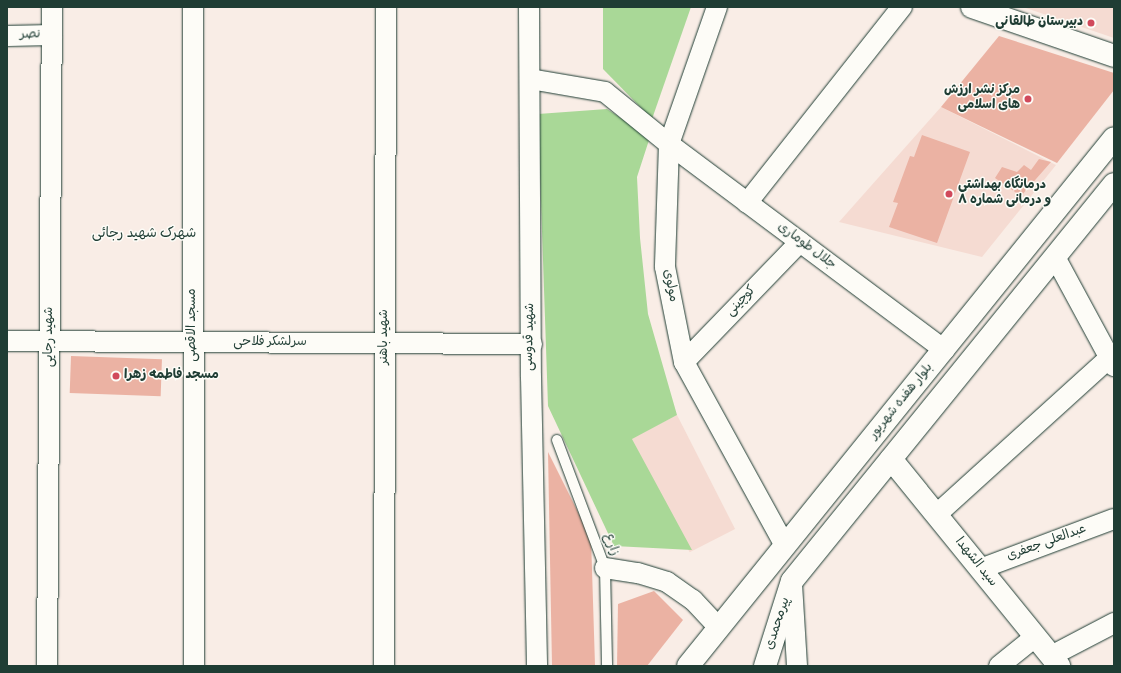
<!DOCTYPE html>
<meta charset="utf-8">
<style>
body{margin:0}
#map{position:relative;width:1121px;height:673px;overflow:hidden;background:#f9ede6;font-family:Dekko,"Playpen Sans Arabic",sans-serif}
div>[style]{position:absolute}
[style*='--x']{left:calc(var(--x)*1px);top:calc(var(--y)*1px);width:calc(var(--w)*1px);rotate:calc(var(--a)*1deg)}
.built>*{inset:0;background:#f5dbd2;transform-origin:0 0}
.green>*{inset:0;background:#a9d897}
.building>*{inset:0;background:#ebb2a3;transform-origin:0 0}
.roads{filter:drop-shadow(0 0 1px #1f3d34) drop-shadow(0 0 1px #1f3d34)}
.lane>*{height:10px;margin:-5px;padding:0 5px;transform-origin:5px;border-radius:5px;background:#fdfcf7}
.street>*{height:20px;margin:-10px;padding:0 10px;transform-origin:10px;border-radius:10px;background:#fdfcf7}
.secondary>*{height:22px;margin:-11px;padding:0 11px;transform-origin:11px;border-radius:11px;background:#fdfcf7}
.dots>*{width:11px;height:11px;translate:-50% -50%;box-sizing:border-box;border:2px solid #fdfcf7;border-radius:50%}
span{translate:-50% -50%;white-space:nowrap;text-align:center;line-height:1.15;-webkit-text-stroke:3px #fdfcf7;paint-order:stroke}
.poi-label{font-size:13px;color:#1f3d34;font-weight:700}
.right{translate:-100% -50%;text-align:right}
.left{translate:0 -50%;text-align:left}
.street-label{font-size:13px;color:#1f3d34}
.neighbourhood-label{font-size:14px;color:#1f3d34}
.frame{position:absolute;inset:0;border:8px solid #1f3d34;pointer-events:none}
</style>
<div id="map">
<div class="built">
<div style="clip-path:polygon(1023px 7px,1114px 7px,1114px 38px)"></div>
<div style="clip-path:polygon(941px 107px,1056px 165px,982px 257px,839px 222px)"></div>
<div style="left:677px;top:415px;width:128px;height:51px;rotate:63deg"></div>
</div>
<div class="green">
<div style="clip-path:polygon(603px 7px,691px 7px,652px 119px,603px 69px)"></div>
<div style="clip-path:polygon(607px 109px,650px 137px,637px 177px,640px 238px,648px 314px,677px 415px,632px 439px,692px 550px,614px 546px,548px 406px,538px 114px)"></div>
</div>
<div class="building">
<div style="clip-path:polygon(999px 36px,1114px 73px,1114px 90px,1057px 163px,941px 107px)"></div>
<div style="clip-path:polygon(922px 135px,970px 152px,937px 243px,889px 227px,898px 203px,893px 202px,910px 156px,914px 157px)"></div>
<div style="clip-path:polygon(1039px 159px,1051px 162px,1021px 196px,995px 178px,1002px 167px,1017px 172px,1024px 165px,1031px 170px)"></div>
<div style="left:71px;top:356px;width:91px;height:37px;rotate:2deg"></div>
<div style="clip-path:polygon(548px 452px,591px 538px,595px 666px,552px 666px)"></div>
<div style="clip-path:polygon(654px 591px,683px 620px,647px 666px,617px 666px,618px 604px)"></div>
</div>
<div class="roads">
<div class="lane">
<div style="--x:557;--y:440;--w:137;--a:69.4"></div>
<div style="--x:605;--y:568;--w:98;--a:88.8"></div>
</div>
<div class="street">
<div style="--x:193;--y:7;--w:659;--a:89.91"></div>
<div style="--x:529;--y:7;--w:370;--a:89.7"></div>
<div style="--x:531;--y:377;--w:289;--a:88.8"></div>
<div style="--x:717;--y:7;--w:145;--a:109.3"></div>
<div style="--x:669;--y:144;--w:123;--a:91.9"></div>
<div style="--x:665;--y:267;--w:97;--a:78.7"></div>
<div style="--x:684;--y:362;--w:210;--a:61.2"></div>
<div style="--x:7;--y:36;--w:45;--a:-1.3"></div>
<div style="--x:530;--y:79;--w:76;--a:9.8"></div>
<div style="--x:605;--y:92;--w:82;--a:39.1"></div>
<div style="--x:669;--y:144;--w:344;--a:36.8"></div>
<div style="--x:747;--y:203;--w:250;--a:-51.7"></div>
<div style="--x:1055;--y:257;--w:124;--a:61.6"></div>
<div style="--x:7;--y:341;--w:525;--a:0.33"></div>
<div style="--x:684;--y:362;--w:167;--a:-46"></div>
<div style="--x:936;--y:515;--w:234;--a:-42.2"></div>
<div style="--x:605;--y:568;--w:33;--a:9"></div>
<div style="--x:638;--y:573;--w:30;--a:17"></div>
<div style="--x:667;--y:582;--w:32;--a:35"></div>
<div style="--x:693;--y:600;--w:38;--a:47"></div>
<div style="--x:980;--y:569;--w:143;--a:-20.5"></div>
<div style="--x:792;--y:584;--w:82;--a:86.5"></div>
<div style="--x:1051;--y:656;--w:71;--a:-27.6"></div>
<div style="--x:47;--y:666;--w:659;--a:-89.57"></div>
<div style="--x:384;--y:666;--w:659;--a:-89.83"></div>
<div style="--x:999;--y:666;--w:46;--a:-38.9"></div>
</div>
<div class="secondary">
<div style="--x:972;--y:7;--w:150;--a:19"></div>
<div style="--x:891;--y:459;--w:267;--a:50.9"></div>
<div style="--x:688;--y:666;--w:678;--a:-51.1"></div>
<div style="--x:765;--y:666;--w:89;--a:-72.4"></div>
<div style="--x:792;--y:581;--w:511;--a:-50.96"></div>
</div>
</div>
<div class="dots">
<div style="left:1091px;top:23px;background:#d1495b"></div>
<div style="left:1028px;top:99px;background:#d1495b"></div>
<div style="left:949px;top:194px;background:#d1495b"></div>
<div style="left:116px;top:376px;background:#d1495b"></div>
</div>
<div class="poi-label">
<span class="right" style="left:1083px;top:23px">دبیرستان طالقانی</span>
<span class="right" style="left:1020px;top:99px">مرکز نشر ارزش<br>های اسلامی</span>
<span class="left" style="left:958px;top:194px">درمانگاه بهداشتی<br>و درمانی شماره ۸</span>
<span class="left" style="left:124px;top:376px">مسجد فاطمه زهرا</span>
</div>
<div class="street-label">
<span style="left:30px;top:36px;rotate:-2deg">نصر</span>
<span style="left:806px;top:247px;rotate:37deg">جلال طوماری</span>
<span style="left:669px;top:286px;rotate:79deg">مولوی</span>
<span style="left:742px;top:302px;rotate:-46deg">کوچینی</span>
<span style="left:193px;top:325px;rotate:-90deg">مسجد الاقصی</span>
<span style="left:50px;top:337px;rotate:-90deg">شهید رجایی</span>
<span style="left:385px;top:337px;rotate:-90deg">شهید باهنر</span>
<span style="left:531px;top:337px;rotate:-89deg">شهید قدوسی</span>
<span style="left:270px;top:343px">سرلشکر فلاحی</span>
<span style="left:902px;top:402px;rotate:-51deg">بلوار هفده شهریور</span>
<span style="left:1047px;top:544px;rotate:-20deg">عبدالعلی جعفری</span>
<span style="left:610px;top:545px;rotate:69deg">زارع</span>
<span style="left:975px;top:563px;rotate:51deg">سید الشهدا</span>
<span style="left:779px;top:624px;rotate:-72deg">پیرمحمدی</span>
</div>
<div class="neighbourhood-label">
<span style="left:144px;top:234px">شهرک شهید رجائی</span>
</div>
<div class="frame"></div>
</div>
